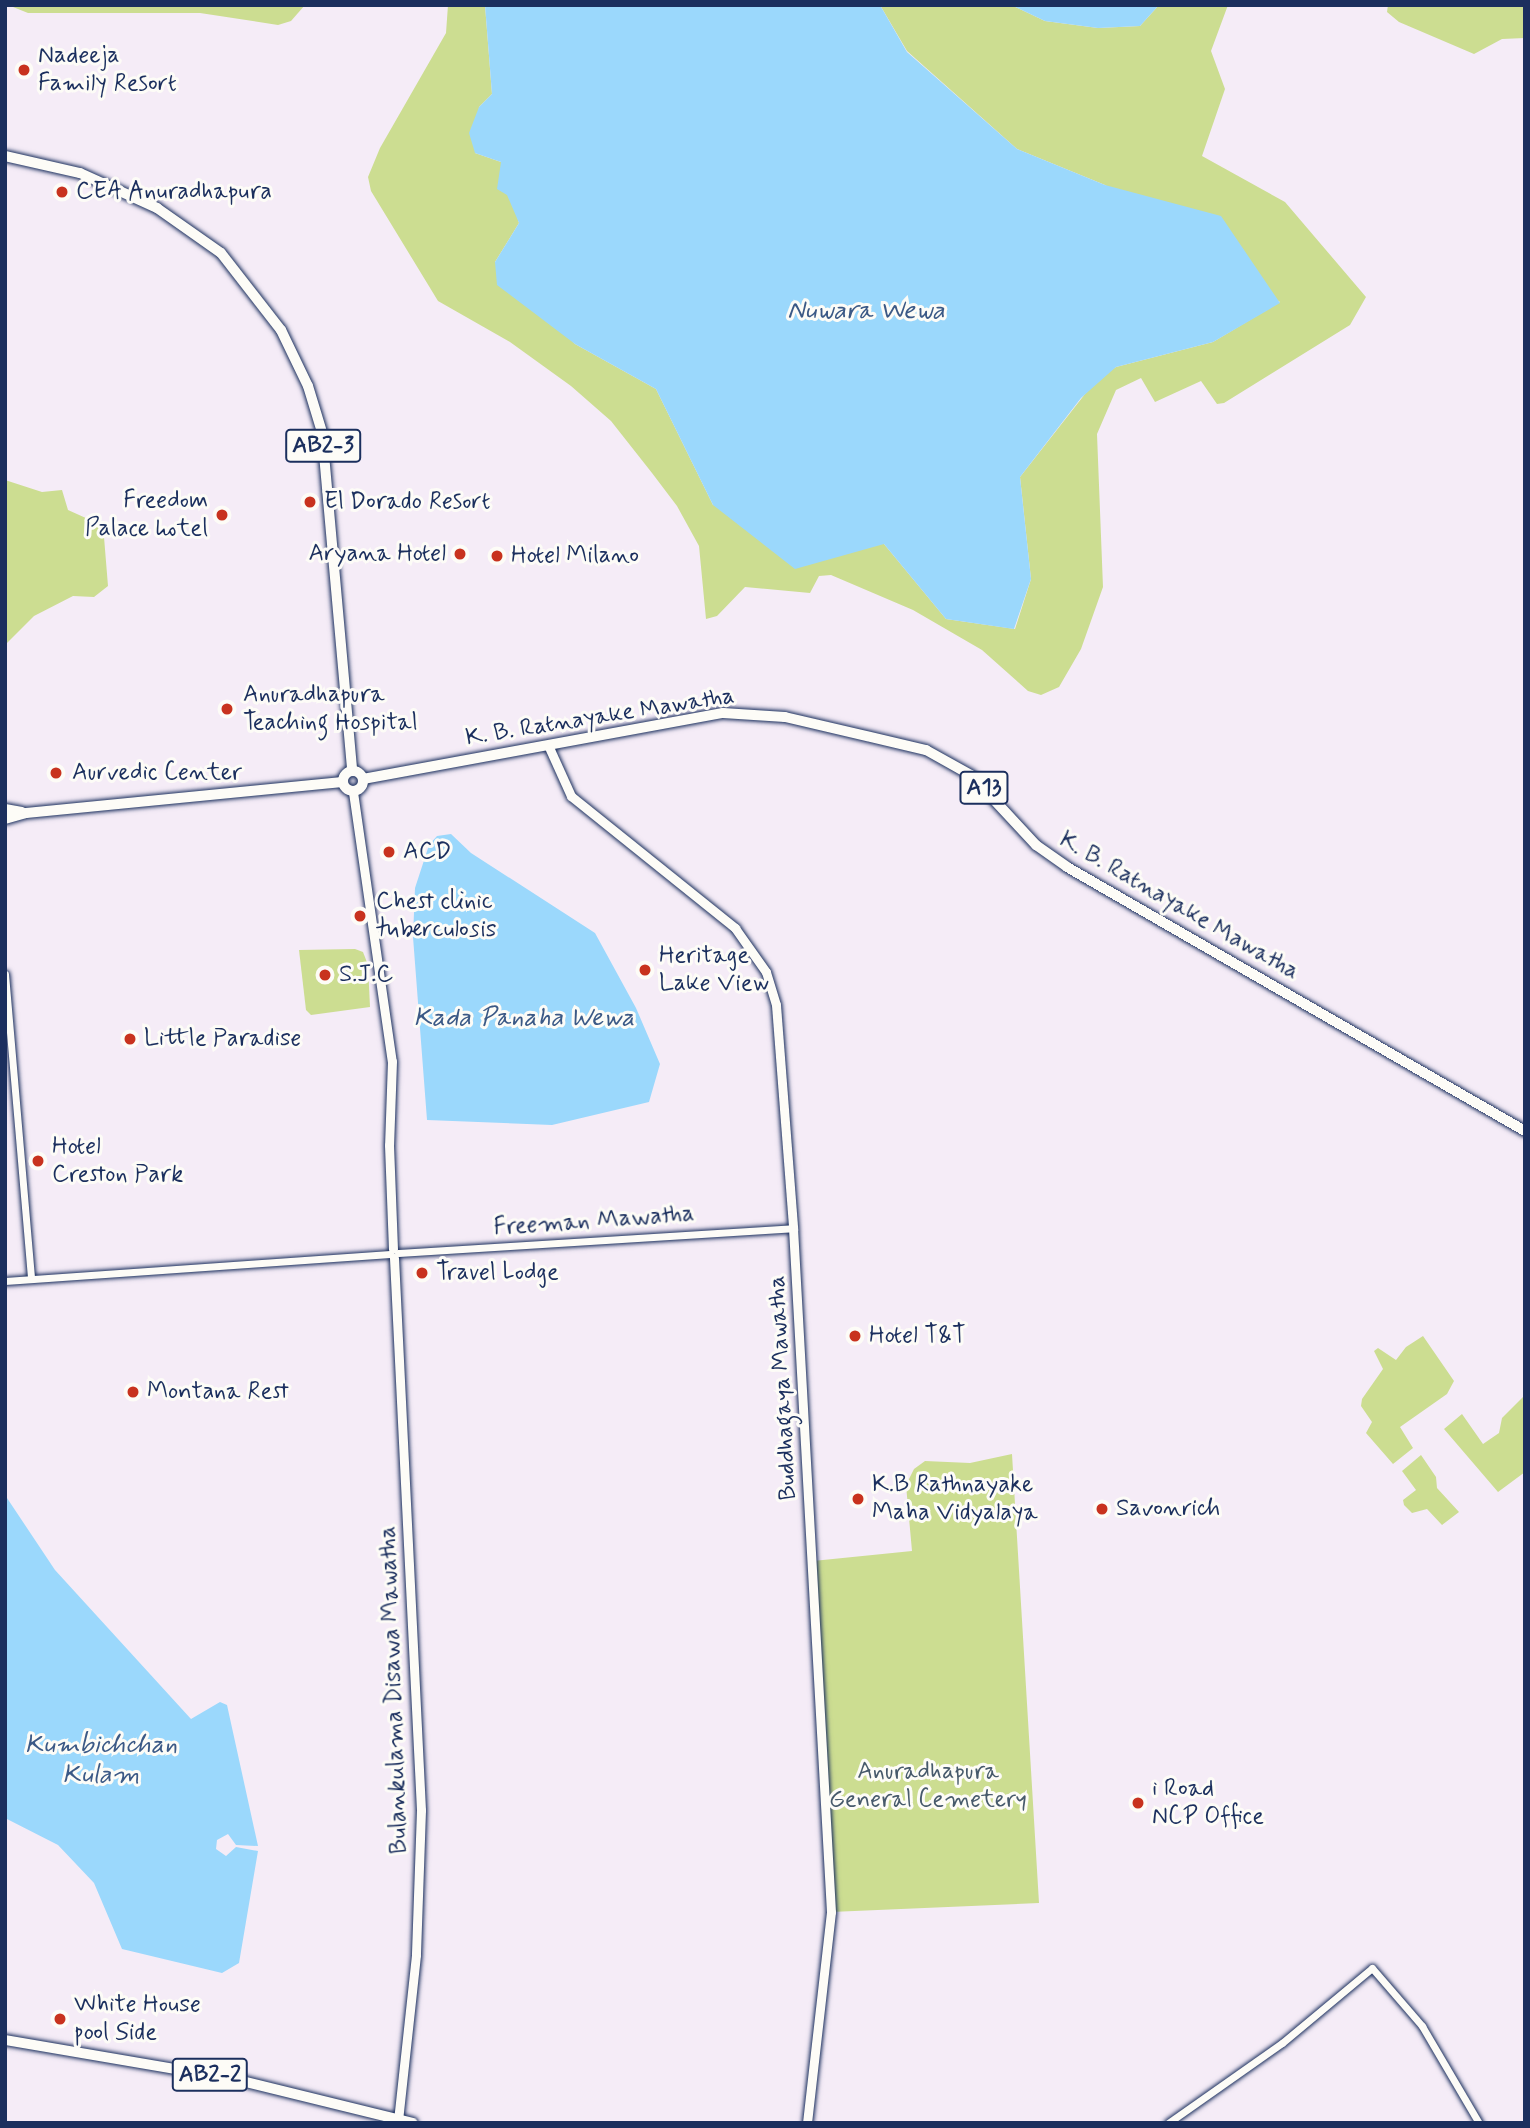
<!DOCTYPE html>
<style>
body{margin:0}
#map{position:relative;width:1530px;height:2128px;overflow:hidden;background:#f5ecf7;font-family:Mynerve,sans-serif}
div>[style]{position:absolute}
[style*='--x']{left:calc(var(--x)*1px);top:calc(var(--y)*1px);width:calc(var(--w)*1px);rotate:calc(var(--a)*1deg)}
.green>*{inset:0;background:#ccdd91}
.water>*{inset:0;background:#9bd8fc}
.roads{filter:drop-shadow(0 0 2px #1b2f5e) drop-shadow(0 0 2px #1b2f5e)}
.tertiary>*{height:7px;margin:-3.5px;padding:0 3.5px;transform-origin:3.5px;border-radius:3.5px;background:#fdfcf7}
.secondary>*{height:9px;margin:-4.5px;padding:0 4.5px;transform-origin:4.5px;border-radius:4.5px;background:#fdfcf7}
.primary>*{height:10px;margin:-5px;padding:0 5px;transform-origin:5px;border-radius:5px;background:#fdfcf7}
.trunk>*{height:10px;margin:-5px;padding:0 5px;transform-origin:5px;border-radius:5px;background:#fdfcf7}
.trunk>.ring{margin:-5px;padding:0;box-sizing:content-box;background:none;border:10px solid #fdfcf7;border-radius:50%}
.dots>*{width:19px;height:19px;translate:-50% -50%;box-sizing:border-box;border:4px solid #fdfcf7;border-radius:50%}
span{translate:-50% -50%;white-space:nowrap;text-align:center;line-height:1.15;-webkit-text-stroke:6px #fdfcf7;paint-order:stroke}
.shield-label span{padding:2px 5px;background:#fdfcf7;border:2px solid;border-radius:5px;-webkit-text-stroke-width:0}
.shield-label{font-size:23px;color:#1b2f5e;font-weight:700}
.poi-label{font-size:24px;color:#1b2f5e}
.left{translate:0 -50%;text-align:left}
.right{translate:-100% -50%;text-align:right}
.street-label{font-size:24px;color:#1b2f5e}
.park-label{font-size:24px;color:#475a6b}
.water-label{font-size:26px;color:#3b5986;font-style:italic}
.frame{position:absolute;inset:0;border:7px solid #1b2f5e;pointer-events:none}
</style>
<div id="map">
<div class="green">
<div style="clip-path:polygon(8px 5px,305px 5px,291px 21px,278px 25px,200px 13px,28px 13px)"></div>
<div style="clip-path:polygon(448px 5px,485px 5px,492px 94px,479px 107px,475px 153px,501px 162px,519px 223px,495px 262px,575px 344px,656px 389px,713px 505px,884px 544px,946px 619px,1015px 629px,1031px 579px,1020px 477px,1096px 380px,1116px 367px,1213px 342px,1280px 302px,1105px 185px,1017px 149px,907px 51px,880px 5px,1011px 5px,1045px 21px,1098px 28px,1140px 26px,1159px 5px,1228px 5px,1211px 51px,1225px 89px,1202px 156px,1285px 202px,1366px 297px,1350px 325px,1224px 403px,1217px 404px,1201px 381px,1155px 402px,1141px 378px,1116px 390px,1097px 434px,1103px 587px,1081px 649px,1059px 687px,1041px 695px,1028px 691px,982px 650px,913px 610px,831px 575px,819px 576px,810px 593px,745px 587px,717px 616px,706px 619px,699px 546px,677px 506px,652px 473px,611px 421px,571px 386px,510px 342px,438px 301px,371px 191px,368px 177px,380px 148px,446px 33px)"></div>
<div style="clip-path:polygon(1388px 5px,1525px 5px,1525px 38px,1502px 39px,1474px 54px,1399px 22px,1387px 12px)"></div>
<div style="clip-path:polygon(5px 480px,42px 492px,62px 490px,68px 510px,97px 523px,104px 537px,108px 586px,94px 597px,73px 596px,34px 616px,5px 645px)"></div>
<div style="clip-path:polygon(355px 949px,363px 952px,368px 965px,370px 1007px,311px 1015px,306px 1010px,299px 950px)"></div>
<div style="clip-path:polygon(1423px 1336px,1454px 1381px,1447px 1394px,1400px 1427px,1413px 1448px,1393px 1464px,1366px 1433px,1372px 1422px,1361px 1406px,1362px 1399px,1383px 1369px,1374px 1351px,1378px 1348px,1396px 1360px,1406px 1347px)"></div>
<div style="clip-path:polygon(1525px 1395px,1525px 1472px,1498px 1492px,1444px 1429px,1462px 1414px,1483px 1444px,1499px 1433px,1502px 1418px)"></div>
<div style="clip-path:polygon(1012px 1454px,1039px 1903px,831px 1912px,813px 1561px,912px 1551px,906px 1485px,914px 1469px,925px 1461px,970px 1463px)"></div>
<div style="clip-path:polygon(1421px 1455px,1436px 1477px,1437px 1488px,1459px 1512px,1442px 1525px,1427px 1509px,1412px 1513px,1404px 1505px,1403px 1500px,1416px 1490px,1402px 1471px)"></div>
</div>
<div class="water">
<div style="clip-path:polygon(485px 5px,880px 5px,907px 52px,1017px 149px,1105px 185px,1221px 216px,1280px 303px,1213px 342px,1116px 367px,1081px 398px,1020px 477px,1031px 579px,1014px 629px,946px 619px,884px 544px,795px 569px,713px 505px,656px 389px,575px 344px,497px 285px,495px 262px,519px 223px,507px 195px,497px 189px,501px 162px,475px 153px,469px 133px,479px 107px,492px 94px)"></div>
<div style="clip-path:polygon(1011px 5px,1159px 5px,1140px 26px,1098px 28px,1045px 21px)"></div>
<div style="clip-path:polygon(451px 834px,471px 853px,595px 933px,636px 1008px,660px 1064px,649px 1102px,552px 1125px,427px 1120px,413px 937px,415px 888px,429px 845px,437px 836px)"></div>
<div style="clip-path:polygon(5px 1495px,55px 1570px,191px 1719px,220px 1702px,227px 1705px,258px 1846px,236px 1845px,228px 1834px,217px 1840px,216px 1849px,226px 1856px,236px 1847px,258px 1851px,239px 1963px,222px 1973px,122px 1949px,94px 1883px,58px 1845px,5px 1818px)"></div>
</div>
<div class="roads">
<div class="tertiary">
<div style="--x:5;--y:974;--w:305;--a:85.1"></div>
<div style="--x:398;--y:1253;--w:396;--a:-3.6"></div>
<div style="--x:5;--y:1281;--w:386;--a:-4"></div>
<div style="--x:1168;--y:2123;--w:139;--a:-35.1"></div>
<div style="--x:1282;--y:2043;--w:117;--a:-39.8"></div>
<div style="--x:1372;--y:1968;--w:77;--a:49.2"></div>
<div style="--x:1422;--y:2026;--w:113;--a:59.6"></div>
</div>
<div class="secondary">
<div style="--x:548;--y:745;--w:56;--a:65.7"></div>
<div style="--x:571;--y:796;--w:211;--a:38.8"></div>
<div style="--x:735;--y:928;--w:54;--a:54.8"></div>
<div style="--x:766;--y:972;--w:34;--a:73"></div>
<div style="--x:776;--y:1005;--w:224;--a:85.6"></div>
<div style="--x:793;--y:1228;--w:685;--a:86.82"></div>
<div style="--x:831;--y:1912;--w:212;--a:96.5"></div>
<div style="--x:353;--y:792;--w:272;--a:81.8"></div>
<div style="--x:392;--y:1061;--w:84;--a:92"></div>
<div style="--x:389;--y:1145;--w:104;--a:87.8"></div>
<div style="--x:394;--y:1258;--w:553;--a:87.2"></div>
<div style="--x:421;--y:1810;--w:145;--a:92"></div>
<div style="--x:416;--y:1955;--w:166;--a:96.2"></div>
</div>
<div class="primary">
<div style="--x:5;--y:156;--w:77;--a:12.8"></div>
<div style="--x:80;--y:173;--w:85;--a:24.4"></div>
<div style="--x:157;--y:208;--w:78;--a:35.1"></div>
<div style="--x:221;--y:253;--w:98;--a:52.1"></div>
<div style="--x:281;--y:330;--w:62;--a:64.3"></div>
<div style="--x:308;--y:386;--w:48;--a:73.1"></div>
<div style="--x:322;--y:432;--w:339;--a:84.9"></div>
<div style="--x:5;--y:2040;--w:232;--a:9.7"></div>
<div style="--x:234;--y:2079;--w:184;--a:13.8"></div>
</div>
<div class="trunk">
<div class="ring" style="left:343px;top:771px;width:10px;height:10px"></div>
<div style="--x:363;--y:779;--w:366;--a:-10.4"></div>
<div style="--x:723;--y:713;--w:62;--a:3.7"></div>
<div style="--x:785;--y:717;--w:145;--a:13.2"></div>
<div style="--x:926;--y:750;--w:51;--a:29.1"></div>
<div style="--x:971;--y:775;--w:96;--a:47.1"></div>
<div style="--x:1036;--y:845;--w:38;--a:35"></div>
<div style="--x:1067;--y:867;--w:529;--a:29.96"></div>
<div style="--x:5;--y:809;--w:17;--a:10"></div>
<div style="--x:5;--y:819;--w:22;--a:-16"></div>
<div style="--x:26;--y:813;--w:318;--a:-5.6"></div>
</div>
</div>
<div class="dots">
<div style="left:24px;top:70px;background:#c8321e"></div>
<div style="left:62px;top:192px;background:#c8321e"></div>
<div style="left:310px;top:502px;background:#c8321e"></div>
<div style="left:222px;top:515px;background:#c8321e"></div>
<div style="left:460px;top:554px;background:#c8321e"></div>
<div style="left:497px;top:556px;background:#c8321e"></div>
<div style="left:227px;top:709px;background:#c8321e"></div>
<div style="left:56px;top:773px;background:#c8321e"></div>
<div style="left:389px;top:852px;background:#c8321e"></div>
<div style="left:360px;top:916px;background:#c8321e"></div>
<div style="left:645px;top:970px;background:#c8321e"></div>
<div style="left:325px;top:975px;background:#c8321e"></div>
<div style="left:130px;top:1039px;background:#c8321e"></div>
<div style="left:38px;top:1161px;background:#c8321e"></div>
<div style="left:422px;top:1273px;background:#c8321e"></div>
<div style="left:855px;top:1336px;background:#c8321e"></div>
<div style="left:133px;top:1392px;background:#c8321e"></div>
<div style="left:858px;top:1499px;background:#c8321e"></div>
<div style="left:1102px;top:1509px;background:#c8321e"></div>
<div style="left:1138px;top:1803px;background:#c8321e"></div>
<div style="left:60px;top:2019px;background:#c8321e"></div>
</div>
<div class="shield-label">
<span style="left:323px;top:446px">AB2-3</span>
<span style="left:984px;top:788px">A13</span>
<span style="left:210px;top:2075px">AB2-2</span>
</div>
<div class="poi-label">
<span class="left" style="left:38px;top:70px">Nadeeja<br>Family Resort</span>
<span class="left" style="left:76px;top:192px">CEA Anuradhapura</span>
<span class="right" style="left:208px;top:515px">Freedom<br>Palace hotel</span>
<span class="left" style="left:324px;top:502px">El Dorado Resort</span>
<span class="right" style="left:446px;top:554px">Aryana Hotel</span>
<span class="left" style="left:511px;top:556px">Hotel Milano</span>
<span class="left" style="left:243px;top:709px">Anuradhapura<br>Teaching Hospital</span>
<span class="left" style="left:72px;top:773px">Aurvedic Center</span>
<span class="left" style="left:403px;top:852px">ACD</span>
<span class="left" style="left:376px;top:916px">Chest clinic<br>tuberculosis</span>
<span class="left" style="left:659px;top:970px">Heritage<br>Lake View</span>
<span class="left" style="left:339px;top:975px">S.J.C</span>
<span class="left" style="left:144px;top:1039px">Little Paradise</span>
<span class="left" style="left:52px;top:1161px">Hotel<br>Creston Park</span>
<span class="left" style="left:436px;top:1273px">Travel Lodge</span>
<span class="left" style="left:869px;top:1336px">Hotel T&amp;T</span>
<span class="left" style="left:147px;top:1392px">Montana Rest</span>
<span class="left" style="left:872px;top:1499px">K.B Rathnayake<br>Maha Vidyalaya</span>
<span class="left" style="left:1116px;top:1509px">Savonrich</span>
<span class="left" style="left:1152px;top:1803px">i Road<br>NCP Office</span>
<span class="left" style="left:74px;top:2019px">White House<br>pool Side</span>
</div>
<div class="street-label">
<span style="left:600px;top:717px;rotate:-9deg">K. B. Ratnayake Mawatha</span>
<span style="left:1179px;top:906px;rotate:30deg">K. B. Ratnayake Mawatha</span>
<span style="left:594px;top:1221px;rotate:-4deg">Freeman Mawatha</span>
<span style="left:783px;top:1388px;rotate:-93deg">Buddhagaya Mawatha</span>
<span style="left:394px;top:1690px;rotate:-92deg">Bulankulama Disawa Mawatha</span>
</div>
<div class="park-label">
<span style="left:928px;top:1786px">Anuradhapura<br>General Cemetery</span>
</div>
<div class="water-label">
<span style="left:866px;top:312px">Nuwara Wewa</span>
<span style="left:524px;top:1019px">Kada Panaha Wewa</span>
<span style="left:101px;top:1761px">Kumbichchan<br>Kulam</span>
</div>
<div class="frame"></div>
</div>
